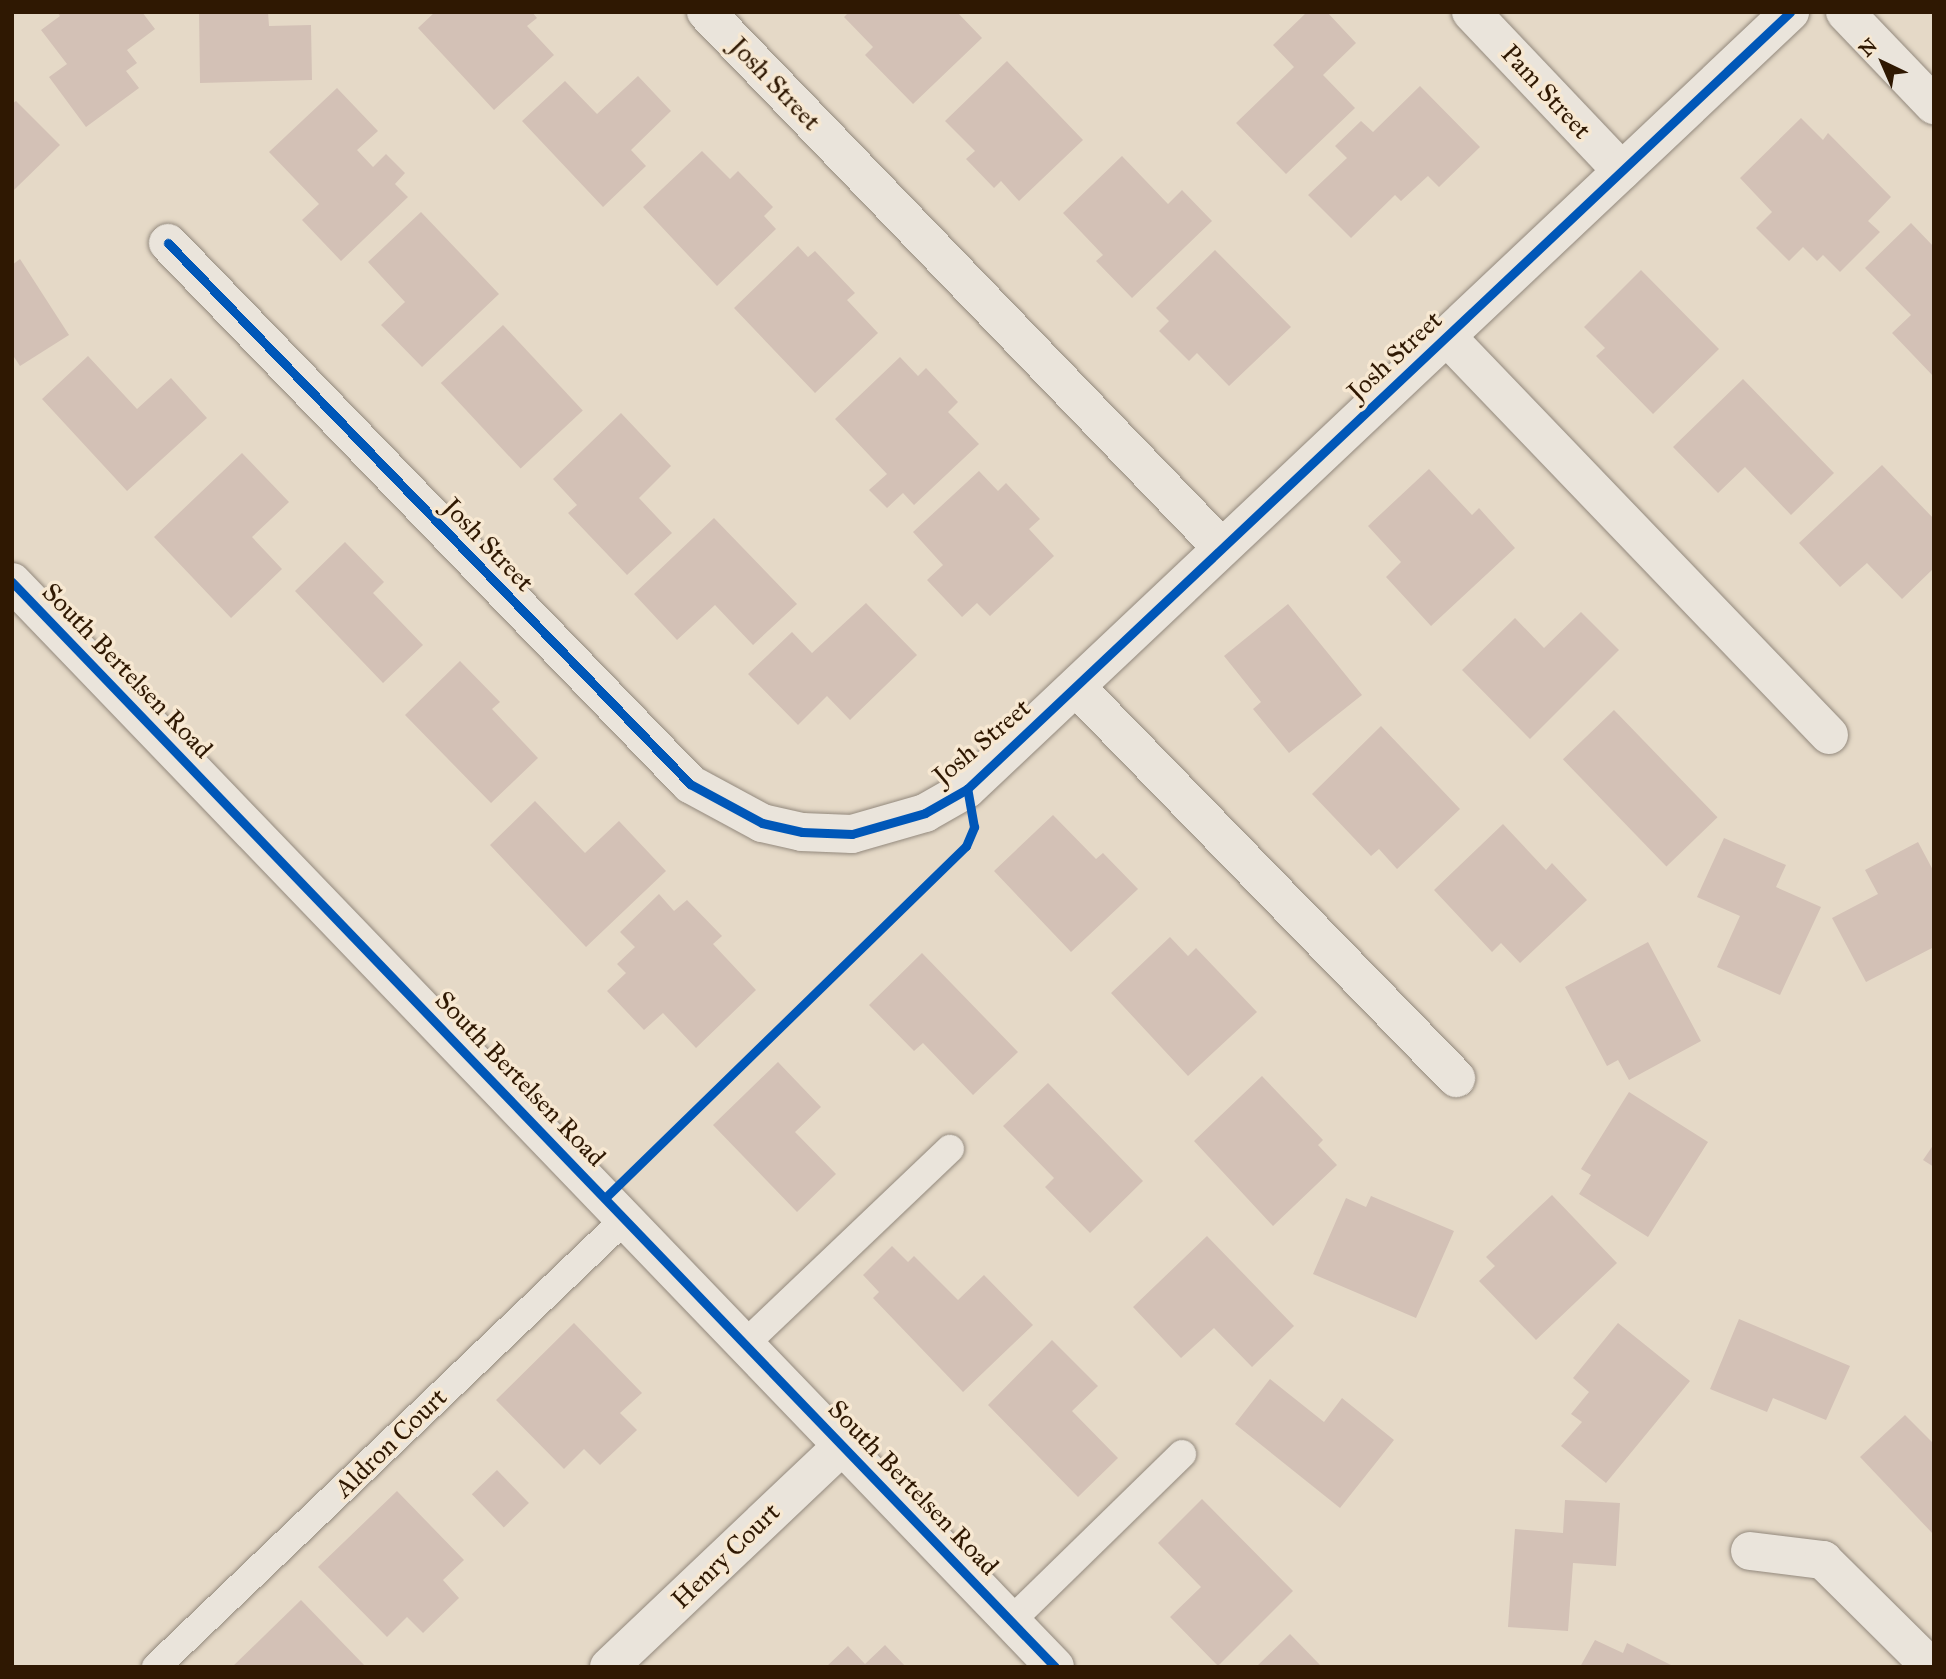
<!DOCTYPE html>
<style>
body{margin:0}
#map{position:relative;width:1946px;height:1679px;overflow:hidden;background:#e5d9c7;font-family:"IM FELL Great Primer",serif}
div>[style]{position:absolute}
[style*='--x']{left:calc(var(--x)*1px);top:calc(var(--y)*1px);width:calc(var(--w)*1px);rotate:calc(var(--a)*1deg)}
.building>*{inset:0;background:#d3c1b6;transform-origin:0 0}
.roads{filter:drop-shadow(0 0 2px #93897d) drop-shadow(0 0 2px #93897d)}
.service>*{height:28px;margin:-14px;padding:0 14px;transform-origin:14px;border-radius:14px;background:#eae4db}
.minor>*{height:38px;margin:-19px;padding:0 19px;transform-origin:19px;border-radius:19px;background:#eae4db}
.secondary>*{height:38px;margin:-19px;padding:0 19px;transform-origin:19px;border-radius:19px;background:#eae4db}
.cycleway>*{height:9px;margin:-4.5px;padding:0 4.5px;transform-origin:4.5px;border-radius:4.5px;background:#0057b8}
span{translate:-50% -50%;white-space:nowrap;text-align:center;line-height:1.15;-webkit-text-stroke:7px #f7e8d2;paint-order:stroke}
.street-label{font-size:26px;color:#2f1802}
.frame{position:absolute;inset:0;border:14px solid #2f1802;pointer-events:none}
.north{position:absolute;left:1848px;top:28px;width:70px;height:70px;-webkit-text-stroke:5px #f7e8d2;paint-order:stroke;rotate:316deg;font-size:19px;font-weight:700;line-height:28px;text-align:center;color:#2f1802}
.north::after{content:'';display:block;margin:auto;width:24px;height:32px;background:#2f1802;clip-path:polygon(50% 0,100% 100%,50% 72%,0 100%)}
</style>
<div id="map">
<div class="building">
<div style="clip-path:polygon(57px 12px,142px 12px,155px 29px,127px 50px,137px 63px,126px 71px,139px 88px,86px 127px,49px 77px,67px 64px,41px 30px,60px 16px)"></div>
<div style="clip-path:polygon(199px 12px,268px 12px,269px 26px,311px 25px,312px 80px,200px 83px)"></div>
<div style="clip-path:polygon(435px 12px,532px 12px,537px 18px,527px 26px,554px 55px,494px 110px,418px 28px)"></div>
<div style="clip-path:polygon(849px 12px,957px 12px,982px 38px,913px 104px,865px 55px,873px 47px,844px 17px)"></div>
<div style="clip-path:polygon(1307px 12px,1327px 12px,1356px 43px,1323px 75px,1355px 108px,1286px 174px,1236px 123px,1294px 67px,1273px 45px)"></div>
<div style="clip-path:polygon(1007px 61px,1083px 140px,1019px 201px,1001px 181px,994px 188px,966px 159px,975px 151px,945px 121px)"></div>
<div style="clip-path:polygon(638px 76px,671px 111px,631px 150px,646px 166px,603px 207px,522px 121px,565px 81px,597px 114px)"></div>
<div style="clip-path:polygon(1420px 86px,1480px 147px,1439px 187px,1428px 176px,1401px 201px,1395px 195px,1351px 238px,1308px 195px,1347px 158px,1335px 146px,1361px 121px,1373px 132px)"></div>
<div style="clip-path:polygon(337px 88px,378px 131px,357px 150px,373px 167px,386px 154px,405px 173px,395px 184px,408px 197px,341px 261px,302px 220px,319px 204px,269px 152px)"></div>
<div style="clip-path:polygon(16px 101px,60px 145px,14px 190px,12px 104px)"></div>
<div style="clip-path:polygon(1801px 118px,1823px 140px,1828px 133px,1891px 197px,1868px 221px,1880px 232px,1840px 272px,1823px 255px,1817px 261px,1803px 247px,1789px 261px,1756px 228px,1772px 212px,1740px 178px)"></div>
<div style="clip-path:polygon(702px 151px,730px 179px,738px 171px,773px 207px,764px 216px,776px 229px,717px 286px,643px 207px)"></div>
<div style="clip-path:polygon(1122px 156px,1168px 204px,1182px 190px,1212px 221px,1132px 298px,1096px 261px,1103px 255px,1063px 213px)"></div>
<div style="clip-path:polygon(421px 212px,499px 294px,422px 367px,381px 325px,405px 302px,368px 262px)"></div>
<div style="clip-path:polygon(1911px 223px,1934px 247px,1934px 377px,1892px 333px,1911px 315px,1865px 268px)"></div>
<div style="clip-path:polygon(798px 246px,808px 257px,815px 251px,855px 293px,847px 300px,878px 333px,815px 393px,734px 308px)"></div>
<div style="clip-path:polygon(1215px 250px,1291px 327px,1229px 386px,1197px 353px,1189px 361px,1159px 331px,1169px 321px,1156px 308px)"></div>
<div style="clip-path:polygon(20px 259px,69px 335px,20px 366px,12px 354px,12px 265px)"></div>
<div style="clip-path:polygon(1641px 270px,1719px 349px,1653px 414px,1596px 356px,1605px 348px,1584px 327px)"></div>
<div style="left:503px;top:325px;width:117px;height:85px;rotate:47deg"></div>
<div style="clip-path:polygon(88px 356px,137px 409px,171px 378px,207px 418px,127px 491px,42px 399px)"></div>
<div style="clip-path:polygon(900px 357px,918px 376px,926px 368px,958px 402px,948px 412px,979px 444px,914px 505px,903px 493px,887px 508px,869px 490px,887px 474px,835px 419px)"></div>
<div style="clip-path:polygon(1743px 379px,1834px 473px,1791px 515px,1745px 467px,1718px 493px,1673px 447px)"></div>
<div style="clip-path:polygon(621px 413px,671px 466px,639px 498px,672px 533px,627px 575px,568px 513px,577px 505px,553px 479px)"></div>
<div style="clip-path:polygon(242px 453px,289px 502px,252px 537px,282px 569px,231px 618px,154px 537px)"></div>
<div style="clip-path:polygon(1882px 465px,1934px 519px,1934px 568px,1902px 599px,1867px 563px,1840px 587px,1799px 543px)"></div>
<div style="clip-path:polygon(1429px 469px,1472px 515px,1479px 508px,1515px 548px,1431px 626px,1386px 577px,1401px 562px,1368px 526px)"></div>
<div style="clip-path:polygon(979px 471px,998px 491px,1006px 483px,1040px 519px,1029px 529px,1054px 556px,990px 616px,977px 603px,962px 617px,927px 580px,943px 565px,913px 532px)"></div>
<div style="clip-path:polygon(714px 518px,797px 604px,753px 645px,715px 605px,677px 640px,634px 594px)"></div>
<div style="clip-path:polygon(345px 542px,384px 582px,373px 593px,423px 645px,383px 683px,295px 591px)"></div>
<div style="clip-path:polygon(866px 603px,917px 655px,850px 720px,827px 696px,798px 725px,748px 674px,792px 632px,812px 653px)"></div>
<div style="clip-path:polygon(1288px 604px,1362px 695px,1289px 753px,1253px 709px,1261px 702px,1224px 656px)"></div>
<div style="clip-path:polygon(1581px 612px,1619px 650px,1530px 739px,1462px 670px,1515px 618px,1544px 648px)"></div>
<div style="clip-path:polygon(460px 661px,500px 702px,492px 709px,538px 758px,491px 803px,405px 715px)"></div>
<div style="left:1614px;top:710px;width:149px;height:71px;rotate:46deg"></div>
<div style="clip-path:polygon(1381px 726px,1460px 809px,1397px 869px,1379px 849px,1371px 856px,1312px 794px)"></div>
<div style="clip-path:polygon(535px 801px,585px 853px,619px 821px,666px 871px,586px 947px,490px 845px)"></div>
<div style="clip-path:polygon(1053px 815px,1096px 859px,1103px 853px,1138px 889px,1071px 952px,994px 871px)"></div>
<div style="clip-path:polygon(1503px 824px,1546px 870px,1552px 863px,1587px 900px,1520px 963px,1501px 943px,1492px 952px,1434px 890px)"></div>
<div style="clip-path:polygon(1724px 838px,1786px 865px,1776px 887px,1821px 907px,1780px 995px,1717px 967px,1740px 916px,1697px 897px)"></div>
<div style="clip-path:polygon(1918px 842px,1934px 872px,1934px 947px,1866px 982px,1832px 918px,1878px 894px,1865px 870px)"></div>
<div style="clip-path:polygon(659px 894px,674px 911px,687px 900px,722px 936px,713px 944px,756px 990px,696px 1048px,663px 1013px,644px 1030px,607px 991px,626px 973px,617px 964px,635px 947px,620px 932px)"></div>
<div style="clip-path:polygon(1170px 937px,1188px 956px,1196px 948px,1257px 1012px,1188px 1076px,1111px 993px)"></div>
<div style="clip-path:polygon(1648px 942px,1701px 1041px,1629px 1080px,1618px 1060px,1607px 1066px,1565px 987px)"></div>
<div style="clip-path:polygon(922px 953px,1018px 1052px,973px 1095px,923px 1043px,914px 1051px,869px 1005px)"></div>
<div style="clip-path:polygon(778px 1062px,821px 1107px,795px 1132px,836px 1174px,797px 1212px,713px 1125px)"></div>
<div style="clip-path:polygon(1262px 1076px,1323px 1140px,1318px 1145px,1337px 1165px,1273px 1226px,1194px 1141px)"></div>
<div style="clip-path:polygon(1048px 1083px,1143px 1181px,1090px 1233px,1045px 1187px,1054px 1178px,1003px 1126px)"></div>
<div style="clip-path:polygon(1629px 1092px,1708px 1142px,1648px 1237px,1579px 1194px,1591px 1175px,1581px 1169px)"></div>
<div style="clip-path:polygon(1934px 1144px,1934px 1167px,1923px 1160px)"></div>
<div style="clip-path:polygon(1552px 1195px,1617px 1263px,1536px 1340px,1479px 1281px,1495px 1266px,1486px 1257px)"></div>
<div style="clip-path:polygon(1371px 1196px,1454px 1231px,1416px 1318px,1313px 1274px,1346px 1198px,1366px 1207px)"></div>
<div style="clip-path:polygon(1207px 1236px,1294px 1326px,1252px 1367px,1214px 1328px,1181px 1358px,1133px 1307px)"></div>
<div style="clip-path:polygon(892px 1246px,908px 1262px,914px 1256px,958px 1300px,984px 1275px,1033px 1325px,963px 1392px,873px 1298px,879px 1292px,863px 1275px)"></div>
<div style="clip-path:polygon(1739px 1319px,1850px 1366px,1826px 1420px,1773px 1398px,1767px 1412px,1710px 1389px)"></div>
<div style="clip-path:polygon(574px 1323px,642px 1393px,620px 1413px,637px 1430px,600px 1465px,584px 1449px,564px 1469px,496px 1400px)"></div>
<div style="clip-path:polygon(1618px 1323px,1690px 1381px,1606px 1483px,1561px 1446px,1582px 1422px,1571px 1414px,1589px 1392px,1573px 1378px)"></div>
<div style="clip-path:polygon(1052px 1340px,1098px 1386px,1072px 1411px,1118px 1458px,1078px 1497px,988px 1405px)"></div>
<div style="clip-path:polygon(1270px 1379px,1324px 1422px,1342px 1398px,1394px 1440px,1340px 1508px,1235px 1424px)"></div>
<div style="clip-path:polygon(1905px 1415px,1934px 1444px,1934px 1535px,1860px 1457px)"></div>
<div style="left:497px;top:1470px;width:46px;height:35px;rotate:46deg"></div>
<div style="clip-path:polygon(397px 1491px,464px 1560px,443px 1580px,459px 1598px,423px 1633px,407px 1617px,387px 1637px,318px 1567px)"></div>
<div style="clip-path:polygon(1202px 1499px,1293px 1591px,1218px 1666px,1170px 1617px,1201px 1587px,1158px 1543px)"></div>
<div style="clip-path:polygon(1565px 1500px,1620px 1503px,1616px 1566px,1573px 1563px,1568px 1631px,1508px 1627px,1515px 1529px,1563px 1533px)"></div>
<div style="clip-path:polygon(301px 1600px,366px 1667px,232px 1667px)"></div>
<div style="clip-path:polygon(1290px 1634px,1322px 1667px,1256px 1667px)"></div>
<div style="clip-path:polygon(1595px 1640px,1623px 1653px,1627px 1643px,1675px 1667px,1580px 1667px)"></div>
<div style="clip-path:polygon(885px 1645px,906px 1667px,826px 1667px,848px 1646px,865px 1664px)"></div>
</div>
<div class="roads">
<div class="service">
<div style="--x:745;--y:1344;--w:283;--a:-43.6"></div>
<div style="--x:1011;--y:1621;--w:239;--a:-44.3"></div>
<div style="--x:156;--y:1667;--w:649;--a:-43.69"></div>
</div>
<div class="minor">
<div style="--x:706;--y:12;--w:744;--a:46.09"></div>
<div style="--x:1471;--y:12;--w:219;--a:46.5"></div>
<div style="--x:1845;--y:12;--w:129;--a:46.3"></div>
<div style="--x:168;--y:243;--w:752;--a:46.02"></div>
<div style="--x:690;--y:784;--w:82;--a:28.4"></div>
<div style="--x:762;--y:823;--w:41;--a:12.7"></div>
<div style="--x:802;--y:832;--w:50;--a:2.3"></div>
<div style="--x:852;--y:834;--w:76;--a:-16"></div>
<div style="--x:925;--y:813;--w:48;--a:-29.7"></div>
<div style="--x:967;--y:789;--w:1132;--a:-43.35"></div>
<div style="--x:1446;--y:336;--w:553;--a:46.17"></div>
<div style="--x:1077;--y:688;--w:544;--a:45.82"></div>
<div style="--x:1750;--y:1551;--w:74;--a:7"></div>
<div style="--x:1823;--y:1560;--w:152;--a:44.7"></div>
<div style="--x:609;--y:1667;--w:323;--a:-43.5"></div>
</div>
<div class="secondary">
<div style="--x:12;--y:582;--w:1505;--a:46.13"></div>
</div>
</div>
<div class="cycleway">
<div style="--x:168;--y:243;--w:752;--a:46.02"></div>
<div style="--x:690;--y:784;--w:82;--a:28.4"></div>
<div style="--x:762;--y:823;--w:41;--a:12.7"></div>
<div style="--x:802;--y:832;--w:50;--a:2.3"></div>
<div style="--x:852;--y:834;--w:76;--a:-16"></div>
<div style="--x:925;--y:813;--w:48;--a:-29.7"></div>
<div style="--x:967;--y:789;--w:1132;--a:-43.35"></div>
<div style="--x:12;--y:582;--w:1505;--a:46.13"></div>
<div style="--x:605;--y:1198;--w:504;--a:-44.28"></div>
<div style="--x:966;--y:846;--w:21;--a:-67"></div>
<div style="--x:974;--y:827;--w:39;--a:-100"></div>
</div>
<div class="street-label">
<span style="left:775px;top:84px;rotate:46deg">Josh Street</span>
<span style="left:1546px;top:92px;rotate:47deg">Pam Street</span>
<span style="left:1395px;top:356px;rotate:-43deg">Josh Street</span>
<span style="left:488px;top:545px;rotate:46deg">Josh Street</span>
<span style="left:127px;top:671px;rotate:46deg">South Bertelsen Road</span>
<span style="left:982px;top:742px;rotate:-40deg">Josh Street</span>
<span style="left:520px;top:1079px;rotate:46deg">South Bertelsen Road</span>
<span style="left:391px;top:1443px;rotate:-44deg">Aldron Court</span>
<span style="left:913px;top:1488px;rotate:46deg">South Bertelsen Road</span>
<span style="left:726px;top:1556px;rotate:-44deg">Henry Court</span>
</div>
<div class="frame"></div>
<div class="north">N</div>
</div>
